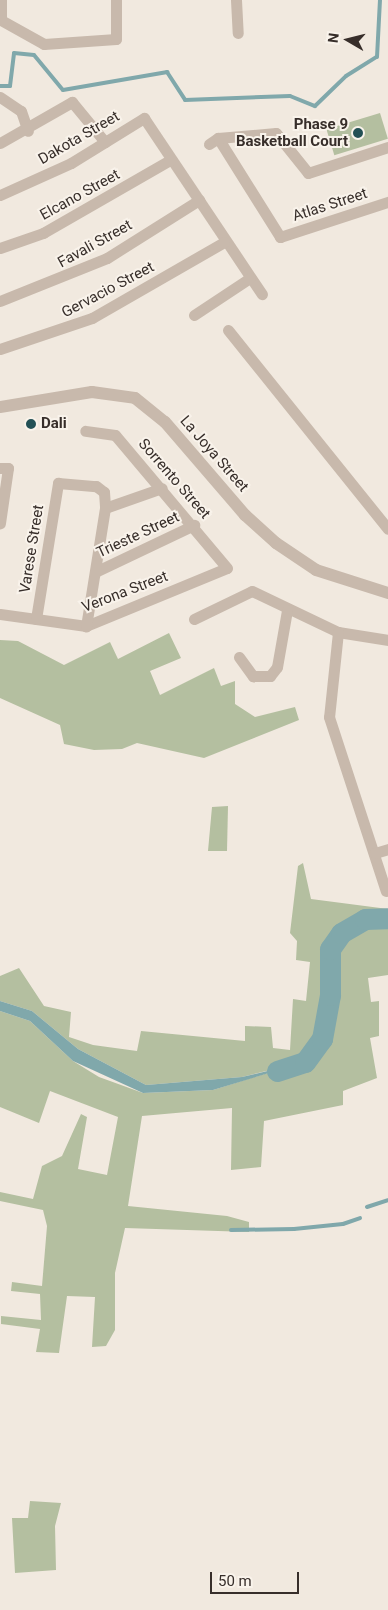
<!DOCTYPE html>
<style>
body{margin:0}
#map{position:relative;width:388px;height:1610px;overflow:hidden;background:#f1e9df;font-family:Roboto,sans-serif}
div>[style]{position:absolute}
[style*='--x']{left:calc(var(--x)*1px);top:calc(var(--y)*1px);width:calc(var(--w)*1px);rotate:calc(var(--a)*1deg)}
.green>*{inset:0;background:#b4bfa0;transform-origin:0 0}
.water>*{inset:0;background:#80a8ab}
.stream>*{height:4px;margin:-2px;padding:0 2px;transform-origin:2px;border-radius:2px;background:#80a8ab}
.river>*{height:21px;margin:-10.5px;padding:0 10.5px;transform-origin:10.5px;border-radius:10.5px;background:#80a8ab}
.minor>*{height:11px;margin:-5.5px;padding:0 5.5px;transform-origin:5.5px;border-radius:5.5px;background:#c8b9ac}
.tertiary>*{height:12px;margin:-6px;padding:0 6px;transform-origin:6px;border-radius:6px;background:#c8b9ac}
.dots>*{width:14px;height:14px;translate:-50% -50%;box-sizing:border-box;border:2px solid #f9f3eb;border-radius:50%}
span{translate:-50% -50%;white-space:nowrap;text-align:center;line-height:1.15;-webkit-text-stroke:4px #f9f3eb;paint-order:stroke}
.poi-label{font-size:15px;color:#372e2a;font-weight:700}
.right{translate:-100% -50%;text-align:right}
.left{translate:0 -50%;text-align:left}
.street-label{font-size:15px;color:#372e2a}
.north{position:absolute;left:323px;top:15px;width:50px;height:50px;-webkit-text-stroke:4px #f9f3eb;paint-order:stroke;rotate:278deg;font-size:14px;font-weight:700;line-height:20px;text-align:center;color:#372e2a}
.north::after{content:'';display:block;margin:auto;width:18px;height:22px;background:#372e2a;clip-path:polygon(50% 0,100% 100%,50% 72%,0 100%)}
.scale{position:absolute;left:210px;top:1572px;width:89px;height:22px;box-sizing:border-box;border:2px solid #372e2a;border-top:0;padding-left:6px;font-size:15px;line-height:18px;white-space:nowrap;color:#372e2a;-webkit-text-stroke:4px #f9f3eb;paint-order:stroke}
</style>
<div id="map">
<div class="green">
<div style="left:380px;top:113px;width:27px;height:56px;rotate:73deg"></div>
<div style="clip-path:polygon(169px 633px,181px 658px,150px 671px,160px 695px,214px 668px,221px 686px,235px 681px,235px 704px,255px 717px,295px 707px,299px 720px,204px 758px,137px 743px,122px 749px,94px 750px,64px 744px,60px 725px,0 698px,0 640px,18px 641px,64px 665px,110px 642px,118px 659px)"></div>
<div style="clip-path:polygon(228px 806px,227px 851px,208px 851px,212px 807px)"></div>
<div style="clip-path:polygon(303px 863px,311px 899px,388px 909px,388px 975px,368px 978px,371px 1002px,379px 1001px,379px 1036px,370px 1038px,377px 1078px,343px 1091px,343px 1105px,264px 1121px,261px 1167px,231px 1170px,232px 1108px,142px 1116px,128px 1206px,227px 1216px,249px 1222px,249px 1232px,125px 1228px,115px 1273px,115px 1330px,106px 1346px,92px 1347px,95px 1297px,67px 1296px,59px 1353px,36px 1352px,40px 1329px,1px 1324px,1px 1316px,41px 1320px,40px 1294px,11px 1291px,12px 1282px,42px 1286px,47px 1226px,43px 1210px,0 1201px,0 1192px,33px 1199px,42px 1166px,62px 1156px,81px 1114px,87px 1117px,78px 1169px,107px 1175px,118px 1117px,50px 1091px,39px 1123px,0 1107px,0 1011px,30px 1021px,73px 1061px,99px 1077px,143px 1093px,213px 1090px,303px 1062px,242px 1077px,146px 1085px,78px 1049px,32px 1011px,0 1001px,0 976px,19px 968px,44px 1006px,71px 1012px,69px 1037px,93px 1045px,137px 1051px,141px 1031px,245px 1041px,245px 1026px,271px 1027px,273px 1048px,290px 1050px,293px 999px,306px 1001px,310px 962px,296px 960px,297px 941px,290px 933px,298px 866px)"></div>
<div style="clip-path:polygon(30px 1501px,61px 1503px,55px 1526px,56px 1570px,15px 1573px,12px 1518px,28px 1518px)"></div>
</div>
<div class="water">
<div style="clip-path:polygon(0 1001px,32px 1011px,78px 1049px,146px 1085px,242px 1077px,305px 1062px,213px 1090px,143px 1093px,73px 1061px,30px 1021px,0 1011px)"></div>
</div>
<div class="stream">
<div style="--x:0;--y:86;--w:10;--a:0"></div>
<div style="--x:10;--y:86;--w:33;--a:-83"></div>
<div style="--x:14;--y:53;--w:20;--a:6"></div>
<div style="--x:34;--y:55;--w:45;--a:50.4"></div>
<div style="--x:63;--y:90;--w:106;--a:-9.8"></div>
<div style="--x:167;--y:72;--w:33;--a:57"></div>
<div style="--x:185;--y:100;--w:105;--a:-2.2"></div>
<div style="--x:290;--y:96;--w:27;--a:22"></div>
<div style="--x:315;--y:106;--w:43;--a:-44.1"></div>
<div style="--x:346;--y:76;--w:36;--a:-32"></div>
<div style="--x:377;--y:57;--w:57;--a:-87"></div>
<div style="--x:367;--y:1207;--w:22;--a:-18"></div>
<div style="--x:231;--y:1230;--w:63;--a:-0.9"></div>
<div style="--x:294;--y:1229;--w:49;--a:-5.8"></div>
<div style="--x:343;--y:1224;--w:18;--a:-19"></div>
</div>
<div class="river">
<div style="--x:277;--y:1071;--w:29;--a:-18"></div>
<div style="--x:305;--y:1062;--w:29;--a:-54"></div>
<div style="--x:322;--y:1039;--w:45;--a:-79.7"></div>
<div style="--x:330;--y:995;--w:46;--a:-90"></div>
<div style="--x:330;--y:949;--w:19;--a:-55"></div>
<div style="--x:341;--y:933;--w:28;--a:-30"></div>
<div style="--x:365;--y:919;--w:23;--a:-2"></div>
</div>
<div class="minor">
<div style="--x:1;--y:0;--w:20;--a:90"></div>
<div style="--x:236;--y:0;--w:33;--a:87"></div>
<div style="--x:1;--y:20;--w:49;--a:29.2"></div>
<div style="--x:44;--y:44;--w:72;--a:-4"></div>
<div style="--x:116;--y:39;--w:39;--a:-90"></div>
<div style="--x:0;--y:97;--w:25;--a:34"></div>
<div style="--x:21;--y:111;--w:21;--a:71"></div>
<div style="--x:218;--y:138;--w:117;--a:57.9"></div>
<div style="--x:280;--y:237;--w:114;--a:-18"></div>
<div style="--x:0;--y:143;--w:83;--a:-29.7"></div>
<div style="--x:72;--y:102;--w:52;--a:50.5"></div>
<div style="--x:209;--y:144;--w:11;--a:-34"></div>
<div style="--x:218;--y:138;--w:58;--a:-4.9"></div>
<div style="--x:276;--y:133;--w:51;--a:51.3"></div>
<div style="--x:308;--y:173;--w:84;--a:-18"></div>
<div style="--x:0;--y:195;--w:78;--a:-24.3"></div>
<div style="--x:71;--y:163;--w:86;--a:-31.7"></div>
<div style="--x:144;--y:118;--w:212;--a:56.2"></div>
<div style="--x:0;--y:248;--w:46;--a:-19.2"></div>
<div style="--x:43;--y:233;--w:146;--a:-29.9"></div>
<div style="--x:0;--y:301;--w:115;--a:-21.9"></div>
<div style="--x:107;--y:258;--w:109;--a:-32.2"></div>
<div style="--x:194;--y:315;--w:67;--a:-33.5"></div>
<div style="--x:228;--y:330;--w:255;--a:51.2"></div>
<div style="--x:0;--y:349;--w:97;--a:-18.6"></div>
<div style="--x:92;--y:318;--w:152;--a:-29.9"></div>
<div style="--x:0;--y:468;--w:8;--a:0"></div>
<div style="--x:8;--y:468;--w:56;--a:98.3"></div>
<div style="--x:105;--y:508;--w:60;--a:-19.3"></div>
<div style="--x:95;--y:572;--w:110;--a:-25.4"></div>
<div style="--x:0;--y:614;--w:87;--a:7.9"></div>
<div style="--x:86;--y:626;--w:152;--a:-22.4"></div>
<div style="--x:227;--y:568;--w:174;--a:-130.1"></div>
<div style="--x:115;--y:435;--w:30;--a:-172"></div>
<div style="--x:36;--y:619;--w:138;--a:-80.8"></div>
<div style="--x:58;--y:483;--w:38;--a:5"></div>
<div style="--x:96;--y:486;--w:10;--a:37"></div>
<div style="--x:104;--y:492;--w:16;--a:86"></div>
<div style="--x:105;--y:508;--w:120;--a:99.1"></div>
<div style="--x:194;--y:619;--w:64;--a:-25.8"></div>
<div style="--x:252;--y:591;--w:95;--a:25.5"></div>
<div style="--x:338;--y:632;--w:51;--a:9.1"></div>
<div style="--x:338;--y:632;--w:85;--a:96"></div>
<div style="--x:329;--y:717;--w:183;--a:71.9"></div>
<div style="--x:239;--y:657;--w:24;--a:54"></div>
<div style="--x:253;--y:676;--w:17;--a:0"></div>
<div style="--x:270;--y:676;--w:11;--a:-52"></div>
<div style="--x:277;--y:667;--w:58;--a:-80"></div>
<div style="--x:375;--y:853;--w:14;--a:-17"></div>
</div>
<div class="tertiary">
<div style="--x:0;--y:407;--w:93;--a:-9.3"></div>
<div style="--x:92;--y:392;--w:43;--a:7.9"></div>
<div style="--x:135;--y:398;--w:38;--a:39"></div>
<div style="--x:165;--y:422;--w:123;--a:49.3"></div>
<div style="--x:245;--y:515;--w:42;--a:42.1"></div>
<div style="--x:276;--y:543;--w:48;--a:34"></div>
<div style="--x:316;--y:570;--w:76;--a:17.7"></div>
</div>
<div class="dots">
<div style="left:358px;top:133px;background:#235055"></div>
<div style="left:31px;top:424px;background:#235055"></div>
</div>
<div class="poi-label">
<span class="right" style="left:348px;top:133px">Phase 9<br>Basketball Court</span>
<span class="left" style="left:41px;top:424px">Dali</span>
</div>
<div class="street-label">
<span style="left:79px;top:138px;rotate:-30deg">Dakota Street</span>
<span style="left:80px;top:195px;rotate:-29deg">Elcano Street</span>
<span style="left:330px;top:205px;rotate:-18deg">Atlas Street</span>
<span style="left:95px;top:244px;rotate:-29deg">Favali Street</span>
<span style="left:108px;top:290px;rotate:-28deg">Gervacio Street</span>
<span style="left:214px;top:454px;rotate:49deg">La Joya Street</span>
<span style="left:174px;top:479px;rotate:49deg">Sorrento Street</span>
<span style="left:138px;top:535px;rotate:-25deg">Trieste Street</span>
<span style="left:32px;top:549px;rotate:-81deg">Varese Street</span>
<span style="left:125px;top:592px;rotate:-21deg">Verona Street</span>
</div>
<div class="north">N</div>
<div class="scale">50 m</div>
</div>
